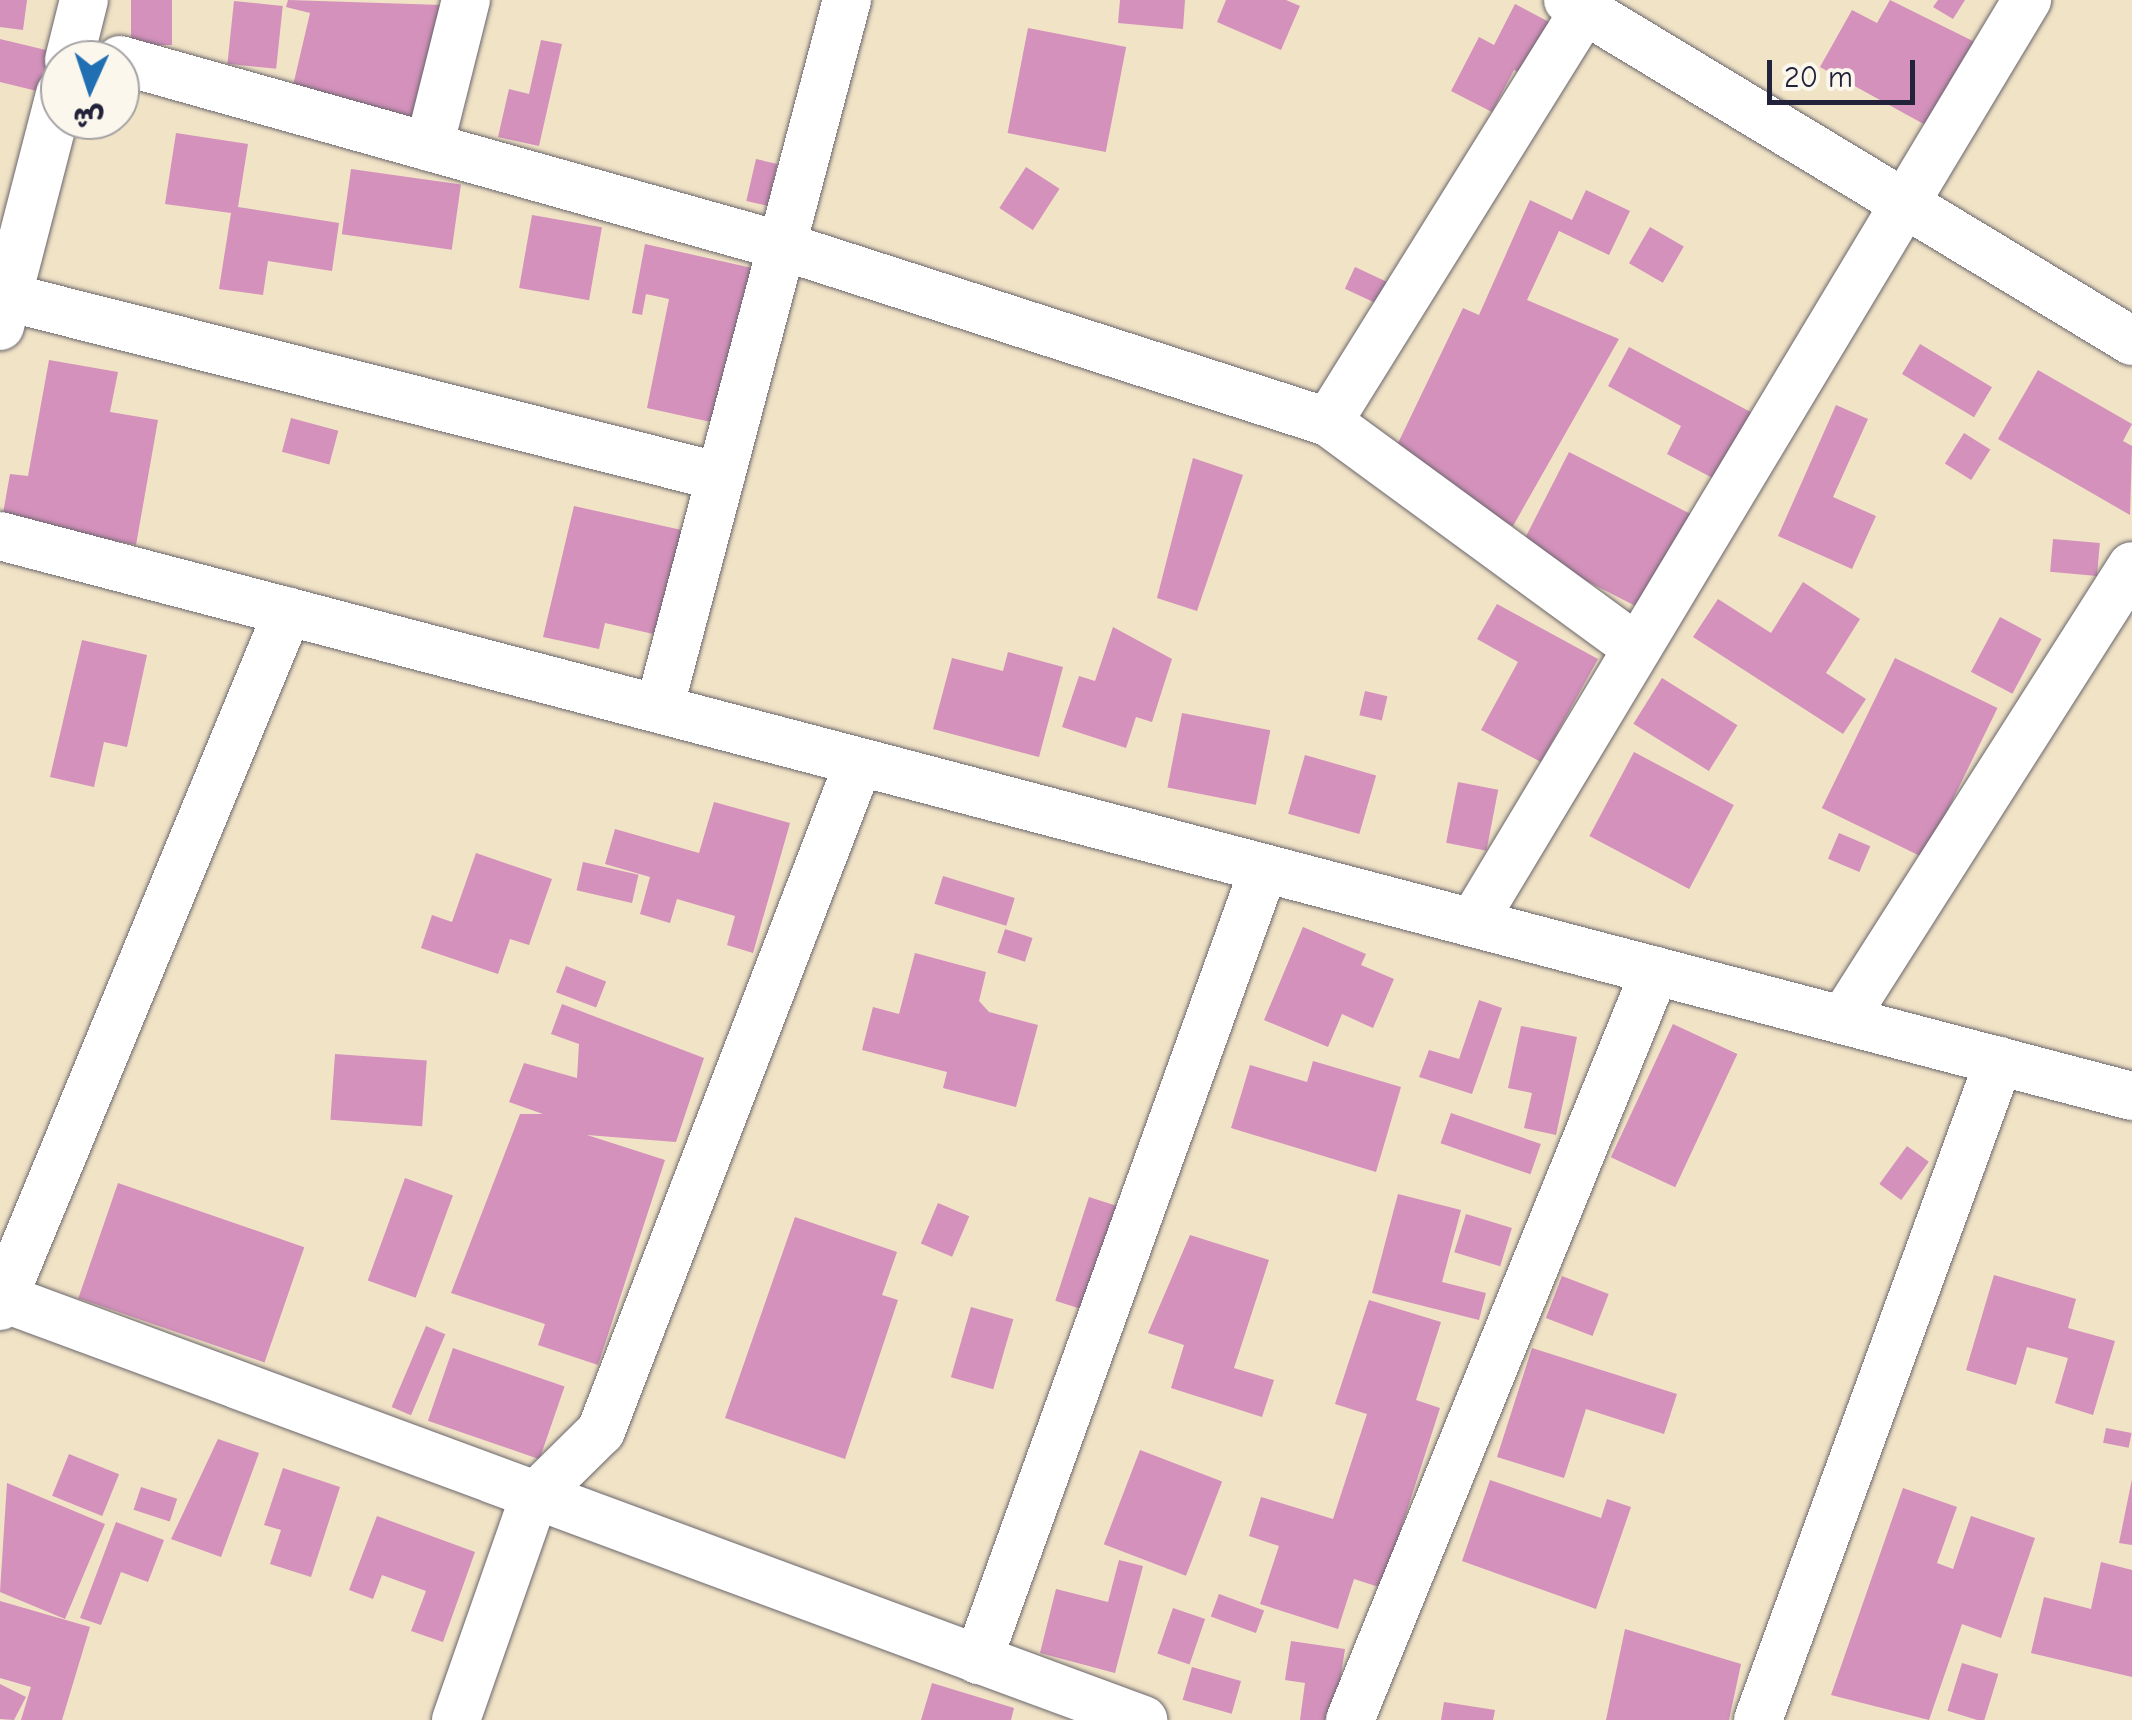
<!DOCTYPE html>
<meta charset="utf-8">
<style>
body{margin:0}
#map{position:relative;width:2132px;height:1720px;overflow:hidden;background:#f1e3c6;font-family:"Comic Neue","Playpen Sans Arabic",sans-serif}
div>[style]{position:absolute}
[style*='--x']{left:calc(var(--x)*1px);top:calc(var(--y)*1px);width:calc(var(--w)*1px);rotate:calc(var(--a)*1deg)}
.building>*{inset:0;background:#d391bb;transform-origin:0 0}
.roads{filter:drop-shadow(0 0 2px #6a666c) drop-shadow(0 0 2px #6a666c)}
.minor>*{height:48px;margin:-24px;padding:0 24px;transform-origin:24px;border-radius:24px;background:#fff}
span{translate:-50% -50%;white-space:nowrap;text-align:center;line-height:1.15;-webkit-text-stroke:9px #fbf7ec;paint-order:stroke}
.north{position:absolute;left:40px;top:40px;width:100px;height:100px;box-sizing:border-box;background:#fbf7ec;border:2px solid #a4a2a5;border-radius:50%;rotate:183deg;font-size:28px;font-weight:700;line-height:40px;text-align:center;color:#22223b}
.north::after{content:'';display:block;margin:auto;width:35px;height:45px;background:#1f6fb2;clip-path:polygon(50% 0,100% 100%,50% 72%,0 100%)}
.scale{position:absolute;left:1767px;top:60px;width:148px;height:45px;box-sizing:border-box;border:5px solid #22223b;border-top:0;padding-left:12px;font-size:30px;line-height:35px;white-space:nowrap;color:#22223b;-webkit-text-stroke:8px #fbf7ec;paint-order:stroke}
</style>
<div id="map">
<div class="building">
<div style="clip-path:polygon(0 0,27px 0,23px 30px,0 27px)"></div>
<div style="left:131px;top:0;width:41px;height:45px"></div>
<div style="clip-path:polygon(288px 0,442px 5px,416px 118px,292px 90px,310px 13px,286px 7px)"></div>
<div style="clip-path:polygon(1120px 0,1185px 0,1183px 29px,1118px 23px)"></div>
<div style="clip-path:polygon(1226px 0,1286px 0,1300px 6px,1281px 50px,1217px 22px)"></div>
<div style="clip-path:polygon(1890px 0,1987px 48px,1940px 133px,1820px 67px,1852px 10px,1877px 23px)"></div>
<div style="clip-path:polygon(1938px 0,1965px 0,1953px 19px,1933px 7px)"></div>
<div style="left:234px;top:1px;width:49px;height:63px;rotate:6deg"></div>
<div style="clip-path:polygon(1515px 4px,1572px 34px,1545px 86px,1514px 70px,1492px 112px,1451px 91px,1479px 37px,1494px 45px)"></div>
<div style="left:1028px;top:28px;width:100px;height:107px;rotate:11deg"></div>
<div style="clip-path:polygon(0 39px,54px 52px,45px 93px,0 82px)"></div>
<div style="clip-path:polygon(541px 40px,562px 44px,539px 146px,498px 137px,509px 89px,529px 94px)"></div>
<div style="clip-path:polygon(176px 133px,248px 144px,238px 207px,339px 223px,332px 271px,268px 261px,263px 295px,219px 289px,231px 213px,165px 204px)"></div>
<div style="left:756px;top:159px;width:22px;height:43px;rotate:13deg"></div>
<div style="left:1026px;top:167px;width:40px;height:49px;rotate:33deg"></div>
<div style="left:351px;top:169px;width:111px;height:66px;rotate:8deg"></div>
<div style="clip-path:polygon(1586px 190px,1630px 211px,1609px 255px,1559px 231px,1527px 300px,1619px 339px,1513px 526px,1387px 466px,1463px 308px,1479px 315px,1530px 200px,1572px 220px)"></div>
<div style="left:532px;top:215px;width:71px;height:74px;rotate:10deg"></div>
<div style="left:1650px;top:227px;width:39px;height:42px;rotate:30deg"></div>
<div style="clip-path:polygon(645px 244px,752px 268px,720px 424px,647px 408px,669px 299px,646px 294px,642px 315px,632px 313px)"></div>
<div style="left:1355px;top:267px;width:45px;height:24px;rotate:25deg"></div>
<div style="left:1920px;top:344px;width:84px;height:35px;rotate:31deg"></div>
<div style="clip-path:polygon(1629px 347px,1760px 417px,1724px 484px,1667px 454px,1681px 426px,1608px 386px)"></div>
<div style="clip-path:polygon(49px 360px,118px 372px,110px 412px,158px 420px,136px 545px,2px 519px,10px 474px,28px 476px)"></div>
<div style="clip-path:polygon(2038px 370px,2132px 424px,2123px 441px,2132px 446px,2130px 515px,1998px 439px)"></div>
<div style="clip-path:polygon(1836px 405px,1868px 419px,1833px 497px,1876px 516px,1852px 569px,1778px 536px)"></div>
<div style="left:291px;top:418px;width:49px;height:35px;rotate:15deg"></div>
<div style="left:1964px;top:433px;width:31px;height:36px;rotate:32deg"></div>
<div style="left:1569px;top:452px;width:137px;height:107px;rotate:27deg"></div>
<div style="clip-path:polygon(1193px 458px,1243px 475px,1197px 611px,1157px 598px)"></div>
<div style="clip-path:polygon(574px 506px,686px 531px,662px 636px,605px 623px,599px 649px,543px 637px)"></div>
<div style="left:2053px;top:539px;width:47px;height:33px;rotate:5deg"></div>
<div style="clip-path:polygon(1803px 582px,1860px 619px,1826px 673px,1866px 699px,1843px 734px,1693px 637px,1718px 599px,1771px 633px)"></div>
<div style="clip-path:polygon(1497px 604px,1598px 659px,1541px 762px,1481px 730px,1518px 662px,1477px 639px)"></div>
<div style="left:2000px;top:617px;width:47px;height:62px;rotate:28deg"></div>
<div style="clip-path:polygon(1113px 627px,1172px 659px,1152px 722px,1136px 717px,1126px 748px,1062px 727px,1079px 676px,1095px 681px)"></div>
<div style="clip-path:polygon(82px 640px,147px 655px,127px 747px,104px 742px,94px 787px,50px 777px)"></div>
<div style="clip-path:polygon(1008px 652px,1063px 667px,1039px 757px,933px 729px,952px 658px,1003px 671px)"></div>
<div style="left:1895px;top:658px;width:114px;height:167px;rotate:26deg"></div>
<div style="left:1662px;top:678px;width:89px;height:54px;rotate:32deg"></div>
<div style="left:1365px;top:691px;width:23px;height:25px;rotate:13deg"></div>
<div style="left:1182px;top:713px;width:90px;height:76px;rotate:11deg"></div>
<div style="left:1634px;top:752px;width:113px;height:95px;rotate:28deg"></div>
<div style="left:1305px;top:755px;width:74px;height:61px;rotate:16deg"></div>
<div style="left:1458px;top:782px;width:41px;height:62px;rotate:11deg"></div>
<div style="clip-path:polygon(714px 802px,790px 823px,753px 953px,727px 945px,735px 916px,677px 899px,670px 923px,640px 914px,650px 877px,605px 864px,615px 829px,699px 853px)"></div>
<div style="left:1839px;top:833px;width:34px;height:28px;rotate:23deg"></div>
<div style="clip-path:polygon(476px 853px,552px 879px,529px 945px,510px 939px,498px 974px,421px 948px,432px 915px,452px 922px)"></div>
<div style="left:583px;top:862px;width:57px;height:29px;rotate:13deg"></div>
<div style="left:943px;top:876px;width:75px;height:29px;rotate:17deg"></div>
<div style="clip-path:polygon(1303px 927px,1366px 954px,1361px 965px,1394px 979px,1373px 1028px,1342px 1014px,1328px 1047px,1264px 1020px)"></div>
<div style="left:1005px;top:929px;width:29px;height:25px;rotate:18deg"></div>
<div style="clip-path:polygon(915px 953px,986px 972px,979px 1001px,989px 1012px,1038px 1025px,1016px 1107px,943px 1088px,947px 1072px,862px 1050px,873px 1007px,899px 1014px)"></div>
<div style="left:566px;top:966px;width:43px;height:28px;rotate:21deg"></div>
<div style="clip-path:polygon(1479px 1000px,1502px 1008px,1472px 1094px,1419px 1077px,1429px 1050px,1459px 1059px)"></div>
<div style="clip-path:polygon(562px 1004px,704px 1058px,676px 1142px,587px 1135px,665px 1160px,598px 1365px,538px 1345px,545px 1324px,451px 1293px,520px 1114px,543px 1114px,509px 1102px,524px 1063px,577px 1078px,579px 1044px,551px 1034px)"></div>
<div style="left:1673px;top:1024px;width:71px;height:147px;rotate:25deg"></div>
<div style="clip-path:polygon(1521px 1026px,1577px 1037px,1556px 1135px,1524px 1128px,1532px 1093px,1508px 1088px)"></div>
<div style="left:335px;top:1054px;width:92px;height:66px;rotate:4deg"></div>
<div style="clip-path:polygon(1313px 1061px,1401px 1087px,1376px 1172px,1231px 1128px,1250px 1065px,1307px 1082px)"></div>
<div style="left:1451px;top:1113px;width:95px;height:32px;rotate:19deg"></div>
<div style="left:1907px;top:1146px;width:27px;height:47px;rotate:36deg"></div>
<div style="left:405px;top:1178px;width:51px;height:109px;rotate:20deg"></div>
<div style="left:118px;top:1183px;width:197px;height:122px;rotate:19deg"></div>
<div style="clip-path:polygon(1398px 1194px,1461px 1210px,1442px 1282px,1486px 1293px,1479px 1320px,1372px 1293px)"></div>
<div style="left:1089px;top:1197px;width:44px;height:109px;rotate:18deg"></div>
<div style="left:938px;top:1203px;width:34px;height:44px;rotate:23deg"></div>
<div style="left:1466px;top:1214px;width:48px;height:40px;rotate:17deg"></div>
<div style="clip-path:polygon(795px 1217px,897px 1252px,882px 1295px,898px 1300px,845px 1459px,725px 1418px)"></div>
<div style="clip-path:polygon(1190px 1235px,1269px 1260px,1234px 1368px,1274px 1380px,1262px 1417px,1171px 1388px,1184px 1345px,1148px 1333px)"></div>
<div style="clip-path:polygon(1994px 1275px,2076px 1299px,2068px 1328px,2115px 1341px,2093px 1415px,2055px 1403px,2068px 1358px,2027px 1347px,2016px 1385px,1966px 1370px)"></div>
<div style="left:1562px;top:1276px;width:50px;height:45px;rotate:21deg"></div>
<div style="clip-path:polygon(1369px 1300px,1441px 1322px,1416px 1400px,1440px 1408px,1382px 1588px,1354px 1579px,1338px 1629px,1260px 1604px,1279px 1546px,1249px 1536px,1261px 1497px,1333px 1519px,1367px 1414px,1335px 1404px)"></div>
<div style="left:971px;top:1307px;width:44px;height:73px;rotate:16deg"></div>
<div style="left:426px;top:1326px;width:21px;height:88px;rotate:23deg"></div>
<div style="left:453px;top:1348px;width:118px;height:77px;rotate:19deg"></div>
<div style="clip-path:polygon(1532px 1348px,1677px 1394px,1664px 1434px,1586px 1409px,1564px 1478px,1497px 1457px)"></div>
<div style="left:2106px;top:1428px;width:26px;height:15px;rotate:11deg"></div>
<div style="clip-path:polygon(218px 1439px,259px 1453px,221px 1557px,171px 1539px)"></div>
<div style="left:1140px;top:1450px;width:88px;height:101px;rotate:21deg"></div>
<div style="left:69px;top:1454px;width:54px;height:45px;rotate:22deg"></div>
<div style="clip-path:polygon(283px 1468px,340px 1487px,311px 1577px,270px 1564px,281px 1530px,264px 1525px)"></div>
<div style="clip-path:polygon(2132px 1479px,2132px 1545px,2119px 1543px)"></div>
<div style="clip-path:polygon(1490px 1480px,1601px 1518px,1607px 1499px,1631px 1507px,1596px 1609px,1462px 1561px)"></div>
<div style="clip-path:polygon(7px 1483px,105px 1524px,65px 1619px,0 1592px)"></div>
<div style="left:141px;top:1487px;width:38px;height:24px;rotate:18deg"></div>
<div style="clip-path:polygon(1903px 1488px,1957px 1507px,1937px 1563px,1953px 1569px,1971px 1516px,2035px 1538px,2001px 1638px,1962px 1624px,1929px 1720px,1831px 1695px)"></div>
<div style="clip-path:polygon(377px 1516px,475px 1552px,443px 1642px,411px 1631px,426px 1591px,382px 1575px,373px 1599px,349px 1590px)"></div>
<div style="clip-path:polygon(116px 1522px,164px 1540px,148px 1582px,121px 1572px,101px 1625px,80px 1618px)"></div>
<div style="clip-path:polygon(1119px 1560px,1143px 1566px,1115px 1673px,1040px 1653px,1056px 1589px,1108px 1602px)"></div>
<div style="clip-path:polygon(2101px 1562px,2132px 1570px,2132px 1677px,2031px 1653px,2044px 1597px,2091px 1609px)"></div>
<div style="left:1219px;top:1594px;width:48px;height:24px;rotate:20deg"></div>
<div style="clip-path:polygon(0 1601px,90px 1627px,62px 1720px,21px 1720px,31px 1687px,0 1678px)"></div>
<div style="left:1173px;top:1608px;width:34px;height:48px;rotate:19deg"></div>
<div style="clip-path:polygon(1625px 1629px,1741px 1664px,1729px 1720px,1606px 1720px)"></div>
<div style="clip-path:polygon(1291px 1641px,1345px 1649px,1334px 1720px,1300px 1720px,1305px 1683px,1285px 1680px)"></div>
<div style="left:1962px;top:1663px;width:38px;height:50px;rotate:17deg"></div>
<div style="left:1192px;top:1667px;width:51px;height:34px;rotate:16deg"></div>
<div style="clip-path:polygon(932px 1683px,1014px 1708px,1011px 1720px,921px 1720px)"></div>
<div style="clip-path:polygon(0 1684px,26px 1697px,14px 1720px,0 1719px)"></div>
<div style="clip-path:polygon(1444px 1702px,1495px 1710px,1493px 1720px,1441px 1720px)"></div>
</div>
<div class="roads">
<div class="minor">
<div style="--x:1568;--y:0;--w:659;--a:31.16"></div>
<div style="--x:69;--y:60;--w:62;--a:-76"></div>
<div style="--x:120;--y:60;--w:688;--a:15.69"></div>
<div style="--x:782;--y:246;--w:574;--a:17.87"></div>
<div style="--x:1328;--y:422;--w:497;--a:-58.1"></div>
<div style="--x:429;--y:147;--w:152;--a:-75.9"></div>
<div style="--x:7;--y:297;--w:736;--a:14.15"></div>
<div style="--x:0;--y:326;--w:240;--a:-75.5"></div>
<div style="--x:1328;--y:422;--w:383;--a:36.2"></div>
<div style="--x:0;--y:536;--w:2204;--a:14.72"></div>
<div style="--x:659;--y:709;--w:734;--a:-75.15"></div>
<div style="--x:1473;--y:922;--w:1076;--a:-59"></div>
<div style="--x:1843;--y:1020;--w:538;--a:-57.52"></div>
<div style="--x:3;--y:1298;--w:1216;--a:20.31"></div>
<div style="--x:0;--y:1306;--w:752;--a:-67.49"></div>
<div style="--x:978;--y:1660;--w:842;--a:-70.14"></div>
<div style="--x:456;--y:1720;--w:236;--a:-70.7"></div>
<div style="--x:534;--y:1497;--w:94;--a:-44.6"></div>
<div style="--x:601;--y:1431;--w:717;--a:-68.91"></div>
<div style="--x:1350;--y:1720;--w:809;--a:-67.84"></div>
<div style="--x:1758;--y:1720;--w:702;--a:-69.91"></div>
</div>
</div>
<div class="north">ش</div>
<div class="scale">20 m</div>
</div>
